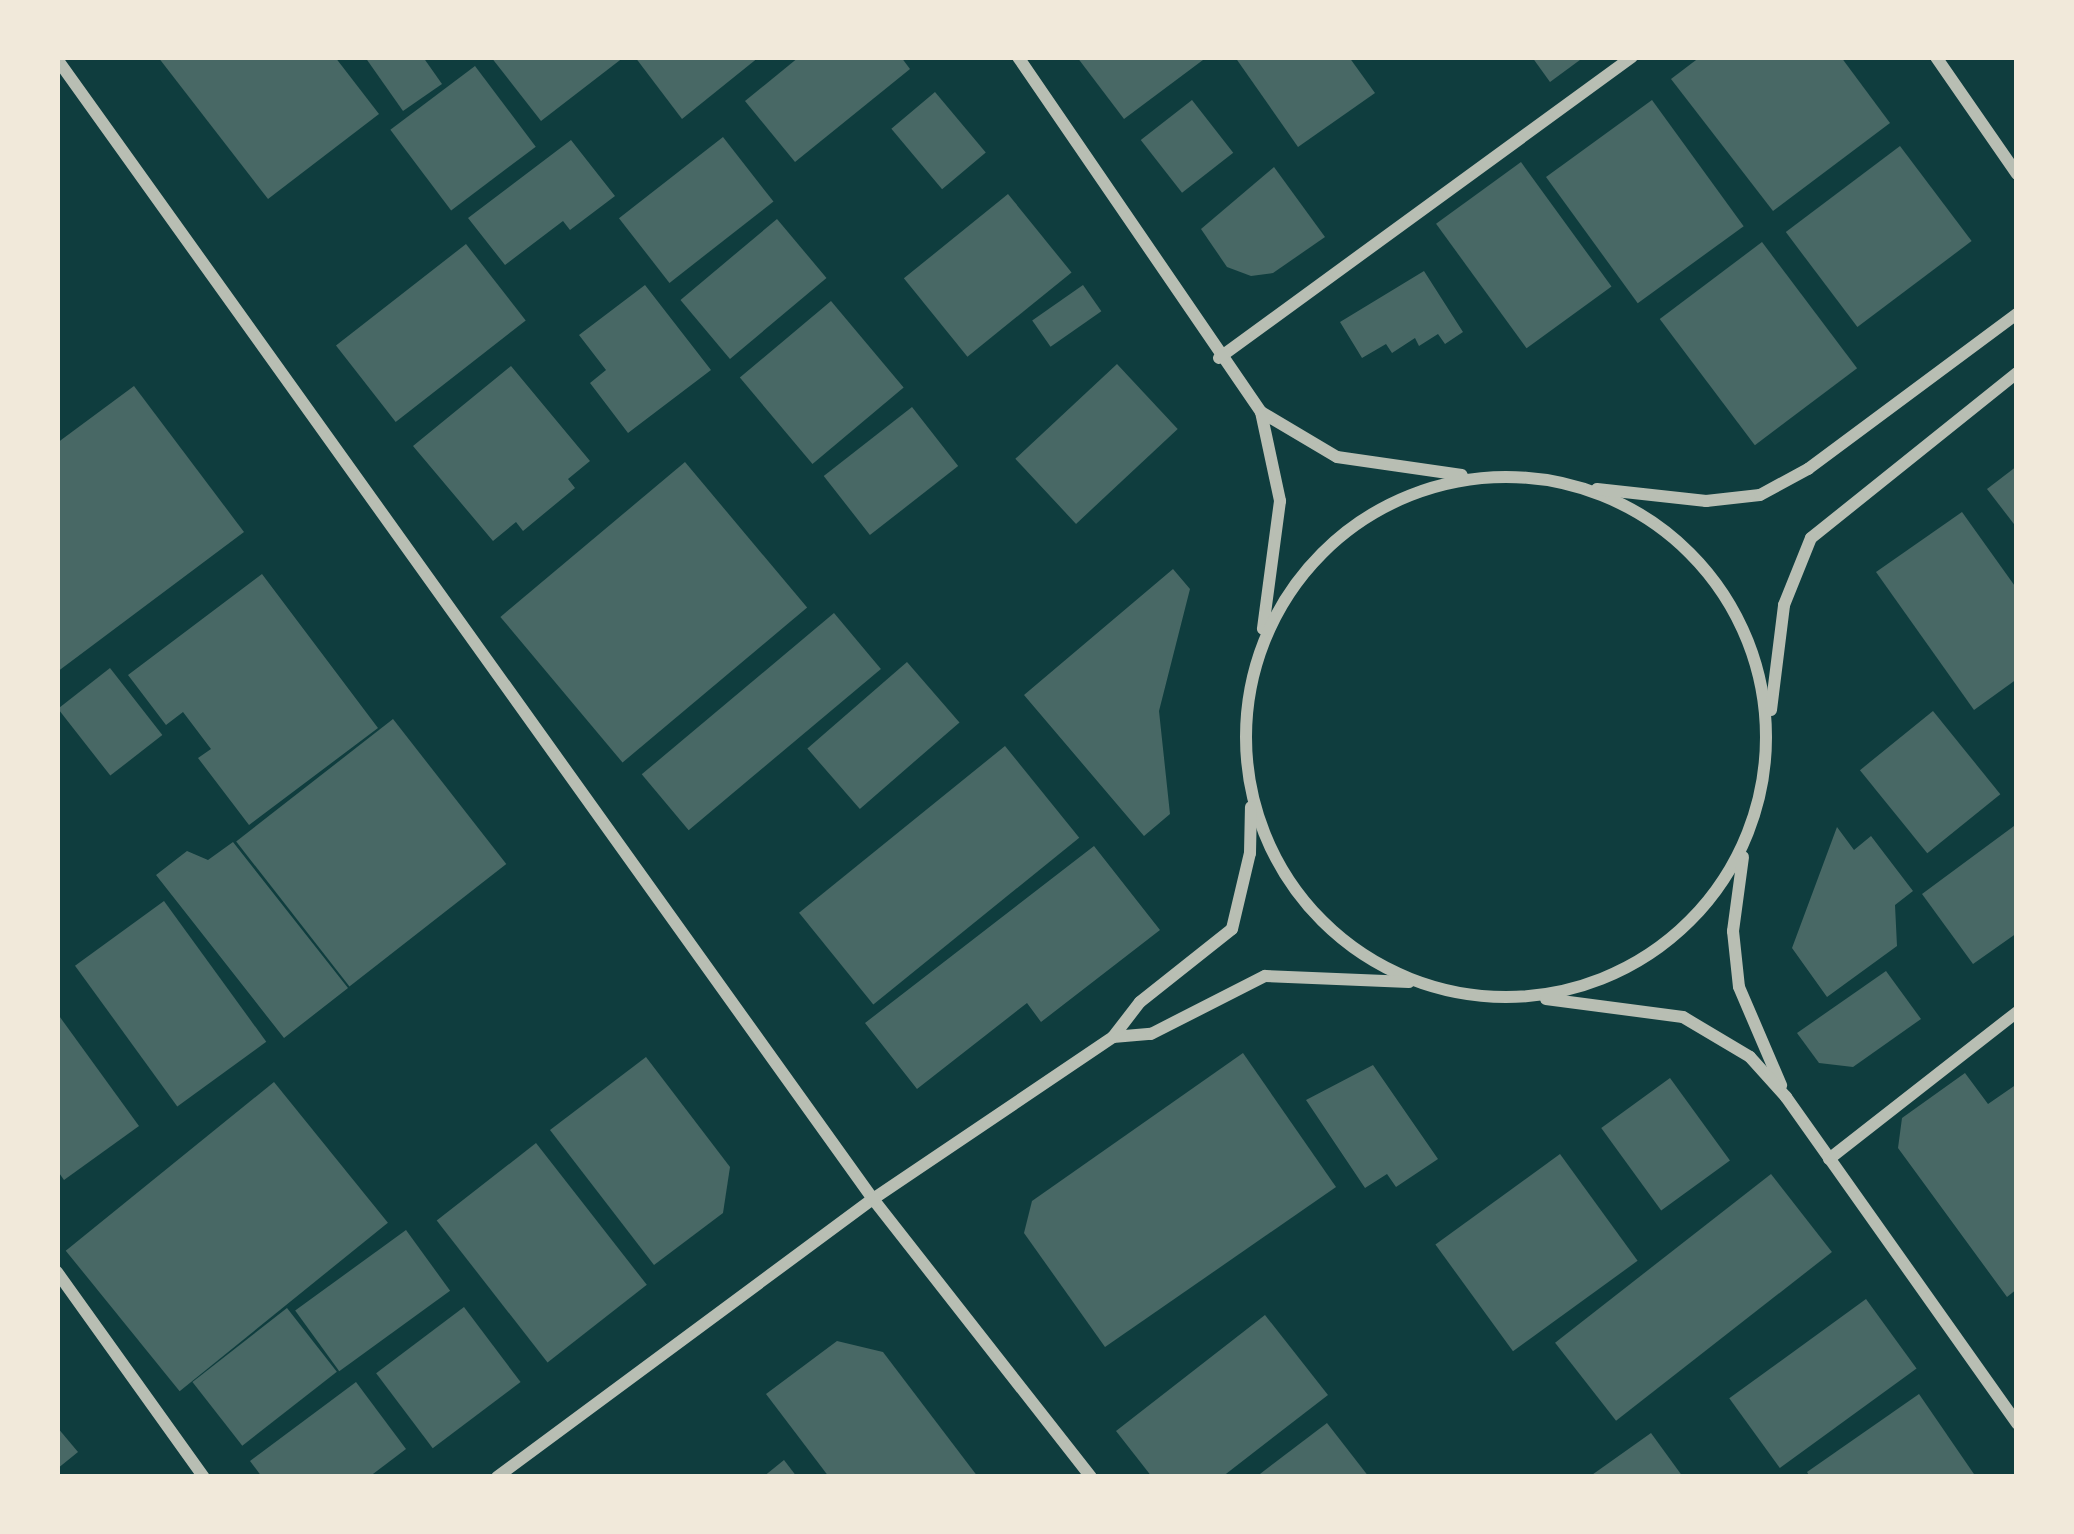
<!DOCTYPE html>
<style>
body{margin:0}
#map{position:relative;width:2074px;height:1534px;overflow:hidden;background:#0f3d3e;font-family:"PT Serif",serif}
div>[style]{position:absolute}
[style*='--x']{left:calc(var(--x)*1px);top:calc(var(--y)*1px);width:calc(var(--w)*1px);rotate:calc(var(--a)*1deg)}
.building>*{inset:0;background:#486865;transform-origin:0 0}
.minor>*{height:12px;margin:-6px;padding:0 6px;transform-origin:6px;border-radius:6px;background:#b8beb3}
.minor>.ring{margin:-6px;padding:0;box-sizing:content-box;background:none;border:12px solid #b8beb3;border-radius:50%}
span{translate:-50% -50%;white-space:nowrap;text-align:center;line-height:1.15;-webkit-text-stroke:9px #f1e9da;paint-order:stroke}
.frame{position:absolute;inset:0;border:60px solid #f1e9da;pointer-events:none}
</style>
<div id="map">
<div class="building">
<div style="clip-path:polygon(158px 57px,335px 57px,379px 114px,268px 199px)"></div>
<div style="clip-path:polygon(365px 57px,423px 57px,442px 84px,403px 111px)"></div>
<div style="clip-path:polygon(491px 57px,624px 57px,541px 121px)"></div>
<div style="clip-path:polygon(635px 57px,759px 57px,682px 119px)"></div>
<div style="clip-path:polygon(799px 57px,901px 57px,910px 69px,795px 162px,745px 101px)"></div>
<div style="clip-path:polygon(1077px 57px,1207px 57px,1124px 119px)"></div>
<div style="clip-path:polygon(1235px 57px,1349px 57px,1375px 93px,1298px 147px)"></div>
<div style="clip-path:polygon(1532px 57px,1584px 57px,1550px 82px)"></div>
<div style="clip-path:polygon(1700px 57px,1841px 57px,1890px 123px,1773px 211px,1671px 79px)"></div>
<div style="left:475px;top:66px;width:101px;height:106px;rotate:53deg"></div>
<div style="left:935px;top:92px;width:79px;height:57px;rotate:50deg"></div>
<div style="left:1192px;top:100px;width:67px;height:65px;rotate:52deg"></div>
<div style="left:1652px;top:100px;width:156px;height:131px;rotate:54deg"></div>
<div style="left:723px;top:137px;width:82px;height:132px;rotate:52deg"></div>
<div style="clip-path:polygon(571px 140px,615px 196px,570px 230px,563px 221px,505px 265px,468px 218px)"></div>
<div style="left:1900px;top:146px;width:119px;height:143px;rotate:53deg"></div>
<div style="left:1521px;top:162px;width:154px;height:105px;rotate:54deg"></div>
<div style="clip-path:polygon(1274px 167px,1325px 237px,1273px 273px,1251px 276px,1227px 267px,1201px 229px)"></div>
<div style="left:1008px;top:194px;width:101px;height:134px;rotate:51deg"></div>
<div style="left:777px;top:219px;width:77px;height:126px;rotate:50deg"></div>
<div style="left:1762px;top:242px;width:158px;height:128px;rotate:53deg"></div>
<div style="left:466px;top:244px;width:97px;height:165px;rotate:52deg"></div>
<div style="clip-path:polygon(1424px 271px,1463px 332px,1445px 344px,1438px 334px,1419px 346px,1415px 338px,1392px 353px,1386px 344px,1362px 358px,1340px 322px)"></div>
<div style="clip-path:polygon(645px 285px,711px 370px,628px 433px,590px 383px,606px 370px,579px 335px)"></div>
<div style="left:1083px;top:285px;width:32px;height:62px;rotate:55deg"></div>
<div style="left:831px;top:301px;width:113px;height:119px;rotate:50deg"></div>
<div style="left:1117px;top:364px;width:89px;height:139px;rotate:47deg"></div>
<div style="clip-path:polygon(511px 366px,590px 461px,568px 479px,575px 488px,523px 531px,516px 522px,493px 541px,413px 446px)"></div>
<div style="clip-path:polygon(134px 386px,244px 532px,57px 672px,57px 443px)"></div>
<div style="left:912px;top:407px;width:75px;height:112px;rotate:52deg"></div>
<div style="left:685px;top:462px;width:190px;height:241px;rotate:50deg"></div>
<div style="clip-path:polygon(2017px 466px,2017px 528px,1987px 489px)"></div>
<div style="clip-path:polygon(1962px 512px,2017px 589px,2017px 679px,1974px 710px,1876px 572px)"></div>
<div style="clip-path:polygon(1173px 569px,1190px 589px,1159px 711px,1170px 814px,1144px 836px,1024px 695px)"></div>
<div style="clip-path:polygon(262px 574px,378px 728px,249px 825px,198px 758px,211px 749px,183px 712px,166px 725px,128px 675px)"></div>
<div style="left:834px;top:613px;width:73px;height:251px;rotate:50deg"></div>
<div style="left:907px;top:662px;width:80px;height:132px;rotate:49deg"></div>
<div style="left:110px;top:668px;width:85px;height:66px;rotate:52deg"></div>
<div style="left:1933px;top:711px;width:107px;height:94px;rotate:51deg"></div>
<div style="left:393px;top:719px;width:184px;height:199px;rotate:52deg"></div>
<div style="left:1005px;top:746px;width:118px;height:265px;rotate:51deg"></div>
<div style="clip-path:polygon(2014px 826px,2017px 933px,1973px 964px,1922px 894px)"></div>
<div style="clip-path:polygon(1837px 827px,1854px 850px,1871px 836px,1913px 891px,1895px 905px,1897px 946px,1827px 997px,1792px 948px)"></div>
<div style="clip-path:polygon(233px 842px,348px 988px,284px 1038px,156px 875px,187px 851px,208px 860px)"></div>
<div style="clip-path:polygon(1094px 846px,1160px 930px,1041px 1022px,1027px 1003px,917px 1089px,865px 1023px)"></div>
<div style="left:164px;top:901px;width:174px;height:110px;rotate:54deg"></div>
<div style="clip-path:polygon(1886px 971px,1921px 1019px,1853px 1067px,1819px 1063px,1797px 1033px)"></div>
<div style="clip-path:polygon(57px 1013px,139px 1126px,64px 1180px,57px 1170px)"></div>
<div style="clip-path:polygon(1243px 1053px,1336px 1187px,1105px 1347px,1024px 1233px,1032px 1201px)"></div>
<div style="clip-path:polygon(646px 1057px,730px 1167px,723px 1213px,654px 1265px,550px 1130px)"></div>
<div style="clip-path:polygon(1373px 1065px,1438px 1159px,1396px 1187px,1387px 1174px,1365px 1188px,1306px 1100px)"></div>
<div style="clip-path:polygon(1965px 1073px,1988px 1104px,2017px 1084px,2017px 1289px,2007px 1297px,1898px 1148px,1902px 1118px)"></div>
<div style="left:1670px;top:1078px;width:102px;height:85px;rotate:54deg"></div>
<div style="left:274px;top:1082px;width:181px;height:268px;rotate:51deg"></div>
<div style="left:536px;top:1143px;width:180px;height:126px;rotate:52deg"></div>
<div style="left:1560px;top:1154px;width:132px;height:154px;rotate:54deg"></div>
<div style="left:1771px;top:1174px;width:99px;height:274px;rotate:52deg"></div>
<div style="left:406px;top:1230px;width:75px;height:137px;rotate:54deg"></div>
<div style="left:1866px;top:1299px;width:86px;height:169px;rotate:54deg"></div>
<div style="left:464px;top:1307px;width:94px;height:110px;rotate:53deg"></div>
<div style="left:287px;top:1308px;width:81px;height:120px;rotate:52deg"></div>
<div style="clip-path:polygon(1265px 1315px,1328px 1395px,1222px 1477px,1152px 1477px,1116px 1431px)"></div>
<div style="clip-path:polygon(837px 1341px,883px 1352px,978px 1477px,829px 1477px,766px 1394px)"></div>
<div style="clip-path:polygon(356px 1382px,406px 1449px,369px 1477px,262px 1477px,250px 1461px)"></div>
<div style="clip-path:polygon(1919px 1394px,1976px 1477px,1810px 1477px,1807px 1472px)"></div>
<div style="clip-path:polygon(1327px 1423px,1369px 1477px,1256px 1477px)"></div>
<div style="clip-path:polygon(57px 1427px,78px 1452px,57px 1469px)"></div>
<div style="clip-path:polygon(1651px 1433px,1683px 1477px,1589px 1477px)"></div>
<div style="clip-path:polygon(784px 1460px,797px 1477px,763px 1477px)"></div>
</div>
<div class="minor">
<div style="--x:1018;--y:57;--w:430;--a:55.6"></div>
<div style="--x:1261;--y:412;--w:88;--a:30.6"></div>
<div style="--x:1337;--y:457;--w:126;--a:8.2"></div>
<div style="--x:1936;--y:57;--w:142;--a:55.3"></div>
<div style="--x:57;--y:59;--w:1402;--a:54.41"></div>
<div style="--x:873;--y:1199;--w:353;--a:51.9"></div>
<div style="--x:1219;--y:358;--w:511;--a:-36.09"></div>
<div style="--x:1261;--y:412;--w:91;--a:77.9"></div>
<div style="--x:1280;--y:501;--w:129;--a:97.6"></div>
<div class="ring" style="left:1246px;top:477px;width:508px;height:508px"></div>
<div style="--x:1597;--y:489;--w:110;--a:6.3"></div>
<div style="--x:1706;--y:501;--w:54;--a:-6.3"></div>
<div style="--x:1760;--y:495;--w:55;--a:-28.4"></div>
<div style="--x:1808;--y:469;--w:260;--a:-36.6"></div>
<div style="--x:1771;--y:710;--w:106;--a:-82.9"></div>
<div style="--x:1784;--y:605;--w:72;--a:-68.1"></div>
<div style="--x:1811;--y:538;--w:264;--a:-38.7"></div>
<div style="--x:1743;--y:857;--w:75;--a:97.7"></div>
<div style="--x:1733;--y:931;--w:56;--a:83.9"></div>
<div style="--x:1739;--y:987;--w:107;--a:66.8"></div>
<div style="--x:1546;--y:999;--w:138;--a:7.5"></div>
<div style="--x:1683;--y:1017;--w:78;--a:30.8"></div>
<div style="--x:1750;--y:1057;--w:54;--a:48"></div>
<div style="--x:1786;--y:1097;--w:400;--a:54.7"></div>
<div style="--x:1113;--y:1037;--w:38;--a:-5"></div>
<div style="--x:1151;--y:1034;--w:128;--a:-27"></div>
<div style="--x:1265;--y:976;--w:144;--a:2.4"></div>
<div style="--x:1829;--y:1159;--w:239;--a:-38"></div>
<div style="--x:57;--y:1272;--w:252;--a:54.4"></div>
<div style="--x:497;--y:1477;--w:468;--a:-36.5"></div>
<div style="--x:873;--y:1199;--w:290;--a:-34"></div>
<div style="--x:1113;--y:1037;--w:44;--a:-52.4"></div>
<div style="--x:1140;--y:1002;--w:117;--a:-38.4"></div>
<div style="--x:1232;--y:929;--w:78;--a:-76.7"></div>
<div style="--x:1250;--y:853;--w:46;--a:-88.8"></div>
</div>
<div class="frame"></div>
</div>
